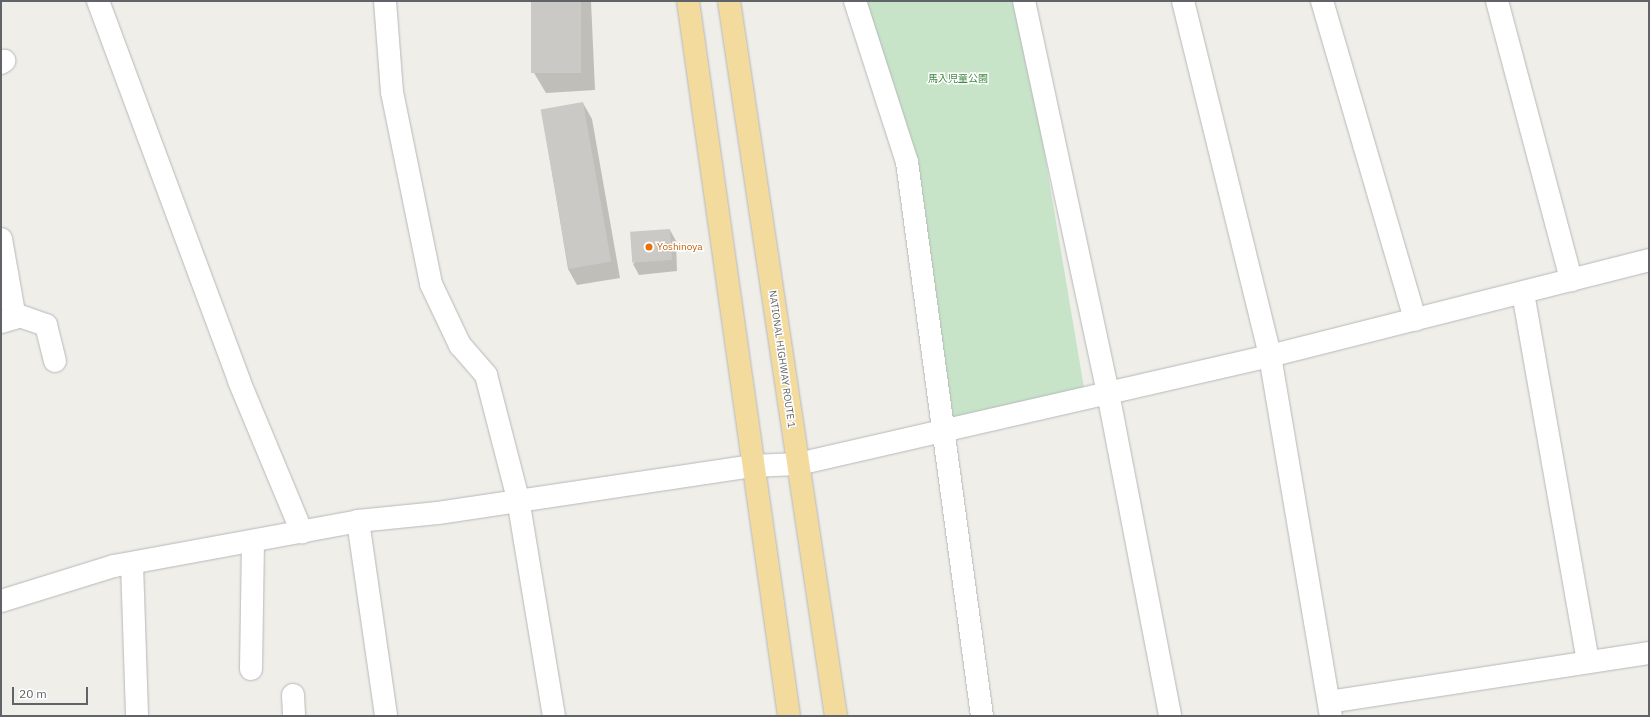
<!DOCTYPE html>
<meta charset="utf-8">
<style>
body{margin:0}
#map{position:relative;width:1650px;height:717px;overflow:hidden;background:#f0eee8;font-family:"IBM Plex Sans","Noto Sans JP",sans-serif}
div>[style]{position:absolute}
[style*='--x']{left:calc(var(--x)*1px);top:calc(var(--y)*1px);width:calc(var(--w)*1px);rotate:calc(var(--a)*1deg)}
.green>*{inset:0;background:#c8e4c8}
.shadow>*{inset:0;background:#0003}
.building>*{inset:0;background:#cbc9c5;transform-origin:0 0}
.roads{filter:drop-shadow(0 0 1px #b5b8bb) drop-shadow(0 0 1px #b5b8bb)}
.minor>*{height:22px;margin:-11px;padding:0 11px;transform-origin:11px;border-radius:11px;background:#fff}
.highway>*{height:22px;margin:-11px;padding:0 11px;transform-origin:11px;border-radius:11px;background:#f2db9d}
.dots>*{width:11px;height:11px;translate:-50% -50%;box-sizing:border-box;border:2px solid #fff;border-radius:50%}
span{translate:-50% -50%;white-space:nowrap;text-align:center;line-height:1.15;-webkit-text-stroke:3px #fff;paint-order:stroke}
.park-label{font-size:10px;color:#418543}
.food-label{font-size:10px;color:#c56008}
.left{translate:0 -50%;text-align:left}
.street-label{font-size:10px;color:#606367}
.frame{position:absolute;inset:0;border:2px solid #606367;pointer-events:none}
.scale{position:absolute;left:12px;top:687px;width:76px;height:18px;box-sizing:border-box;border:2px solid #606367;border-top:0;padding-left:5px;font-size:12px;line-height:14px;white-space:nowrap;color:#606367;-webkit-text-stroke:3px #fff;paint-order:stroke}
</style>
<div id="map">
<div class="green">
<div style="clip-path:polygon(855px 1px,1019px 1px,1085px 394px,949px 420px,907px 162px)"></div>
</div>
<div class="shadow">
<div style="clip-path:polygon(532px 1px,591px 1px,595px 90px,546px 93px,534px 73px)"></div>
<div style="clip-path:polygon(583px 103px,592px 119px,620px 278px,577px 285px,568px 269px,542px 111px)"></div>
<div style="clip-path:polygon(670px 230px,676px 241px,677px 271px,639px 275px,633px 264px)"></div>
</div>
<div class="building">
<div style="left:531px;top:1px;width:50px;height:72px"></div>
<div style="left:583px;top:102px;width:162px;height:43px;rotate:80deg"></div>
<div style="left:670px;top:229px;width:31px;height:40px;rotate:86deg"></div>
</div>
<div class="roads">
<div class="minor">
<div style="--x:98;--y:1;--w:405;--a:69.6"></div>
<div style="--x:239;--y:381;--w:164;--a:67.4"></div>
<div style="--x:385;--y:1;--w:91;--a:85.6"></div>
<div style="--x:392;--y:92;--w:196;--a:78.5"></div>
<div style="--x:431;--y:284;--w:68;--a:64.6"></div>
<div style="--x:460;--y:345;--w:40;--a:49"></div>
<div style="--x:486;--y:375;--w:128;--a:75.5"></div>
<div style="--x:518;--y:499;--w:220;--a:80.6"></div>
<div style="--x:855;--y:1;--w:169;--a:72.1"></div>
<div style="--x:907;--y:162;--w:559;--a:82.29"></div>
<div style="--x:1024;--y:1;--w:401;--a:77.9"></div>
<div style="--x:1108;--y:393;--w:329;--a:79.1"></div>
<div style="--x:1183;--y:1;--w:366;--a:76.2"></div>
<div style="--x:1270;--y:356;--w:365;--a:80.4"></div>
<div style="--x:1322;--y:1;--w:332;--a:73.7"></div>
<div style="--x:1497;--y:1;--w:289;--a:75.1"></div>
<div style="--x:1;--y:63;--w:4;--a:-34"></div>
<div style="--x:1;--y:239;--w:80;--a:80"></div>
<div style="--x:15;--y:318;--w:15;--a:164"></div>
<div style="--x:1523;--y:293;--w:374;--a:80"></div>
<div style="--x:14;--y:314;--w:34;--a:19"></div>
<div style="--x:46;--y:325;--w:37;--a:76"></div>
<div style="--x:358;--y:521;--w:197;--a:81.8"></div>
<div style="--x:132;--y:564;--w:152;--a:88.1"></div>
<div style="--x:1;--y:601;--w:118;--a:-17.2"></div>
<div style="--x:114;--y:566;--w:248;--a:-10.4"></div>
<div style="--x:358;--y:521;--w:80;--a:-5.7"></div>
<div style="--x:438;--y:513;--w:317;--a:-8.5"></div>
<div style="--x:752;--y:466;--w:46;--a:-2.5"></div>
<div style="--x:798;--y:464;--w:484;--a:-12.9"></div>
<div style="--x:1270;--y:356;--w:391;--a:-14.2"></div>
<div style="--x:251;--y:669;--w:128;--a:-89.1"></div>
<div style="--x:293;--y:695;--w:21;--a:87"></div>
<div style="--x:1329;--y:702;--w:324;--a:-8.7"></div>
</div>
<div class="highway">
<div style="--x:688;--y:1;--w:722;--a:81.96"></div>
<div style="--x:729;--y:1;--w:723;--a:81.49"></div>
</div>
</div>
<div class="dots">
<div style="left:649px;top:247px;background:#e8710a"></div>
</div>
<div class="park-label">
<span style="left:958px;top:79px">馬入児童公園</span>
</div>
<div class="food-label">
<span class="left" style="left:657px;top:247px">Yoshinoya</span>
</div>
<div class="street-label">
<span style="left:782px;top:359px;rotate:82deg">NATIONAL HIGHWAY ROUTE 1</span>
</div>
<div class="frame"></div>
<div class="scale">20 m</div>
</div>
